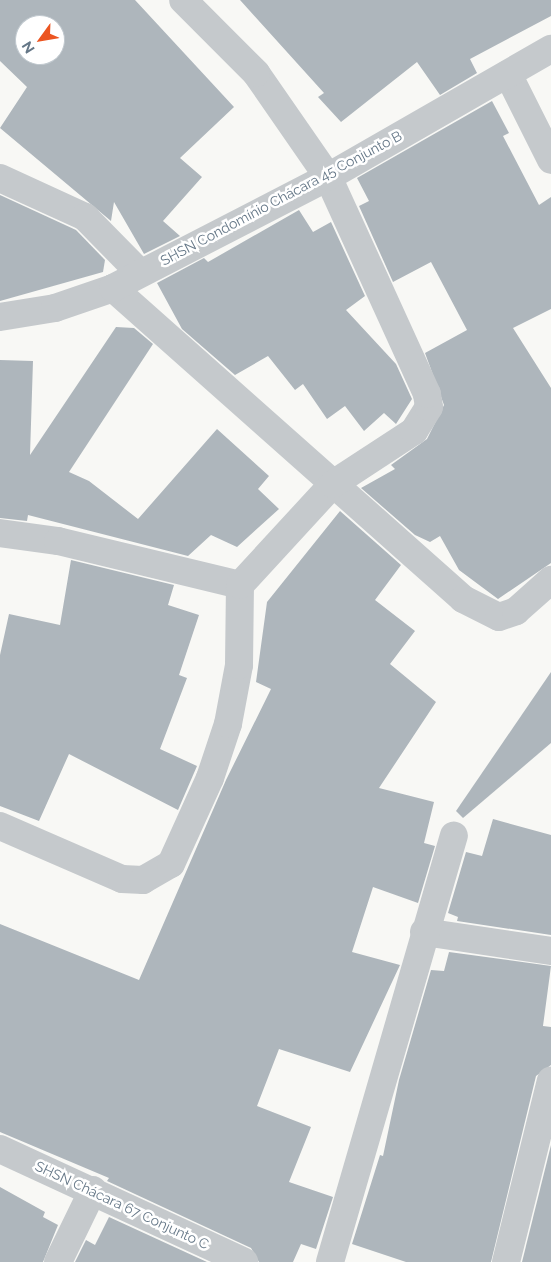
<!DOCTYPE html>
<meta charset="utf-8">
<style>
body{margin:0}
#map{position:relative;width:551px;height:1262px;overflow:hidden;background:#f8f8f5;font-family:Raleway,sans-serif}
div>[style]{position:absolute}
[style*='--x']{left:calc(var(--x)*1px);top:calc(var(--y)*1px);width:calc(var(--w)*1px);rotate:calc(var(--a)*1deg)}
.building>*{inset:0;background:#aeb6bc}
.minor>*{height:28px;margin:-14px;padding:0 14px;transform-origin:14px;border-radius:14px;background:#c5c9cc}
span{translate:-50% -50%;white-space:nowrap;text-align:center;line-height:1.15;-webkit-text-stroke:5px #fff;paint-order:stroke}
.street-label{font-size:14px;color:#657787}
.north{position:absolute;left:15px;top:15px;width:50px;height:50px;box-sizing:border-box;background:#fff;border:1px solid #c1c9cf;border-radius:50%;rotate:238deg;font-size:14px;font-weight:700;line-height:20px;text-align:center;color:#657787}
.north::after{content:'';display:block;margin:auto;width:18px;height:22px;background:#ec5521;clip-path:polygon(50% 0,100% 100%,50% 72%,0 100%)}
</style>
<div id="map">
<div class="building">
<div style="clip-path:polygon(evenodd,0 0,135px 0,234px 107px,180px 158px,202px 177px,163px 221px,180px 236px,144px 254px,114px 202px,111px 221px,0 128px,27px 87px,0 61px,0 0,25px 25px,55px 25px,55px 55px,25px 55px,25px 25px)"></div>
<div style="clip-path:polygon(240px 0,551px 0,551px 16px,470px 59px,477px 73px,440px 95px,417px 62px,341px 122px,318px 97px,324px 93px)"></div>
<div style="clip-path:polygon(492px 101px,509px 133px,503px 136px,539px 205px,551px 197px,551px 309px,513px 328px,551px 388px,551px 563px,498px 599px,459px 570px,440px 536px,430px 542px,415px 535px,361px 488px,395px 469px,391px 465px,427px 439px,444px 405px,425px 353px,467px 330px,431px 262px,393px 282px,359px 206px,369px 201px,357px 178px)"></div>
<div style="clip-path:polygon(0 195px,76px 230px,105px 260px,103px 272px,0 301px)"></div>
<div style="clip-path:polygon(299px 210px,313px 232px,331px 222px,365px 296px,346px 310px,396px 364px,412px 399px,396px 424px,384px 413px,364px 431px,345px 406px,327px 419px,303px 384px,295px 390px,268px 356px,235px 375px,182px 329px,157px 283px,204px 258px,208px 262px)"></div>
<div style="clip-path:polygon(116px 327px,134px 328px,153px 344px,69px 472px,89px 481px,138px 519px,217px 429px,269px 476px,258px 489px,279px 509px,237px 547px,211px 535px,188px 556px,28px 515px,27px 521px,0 518px,0 360px,33px 361px,30px 455px)"></div>
<div style="clip-path:polygon(340px 511px,401px 565px,375px 600px,415px 631px,390px 664px,436px 702px,379px 788px,434px 802px,424px 843px,435px 846px,418px 903px,373px 887px,352px 952px,400px 965px,350px 1072px,279px 1049px,257px 1106px,311px 1127px,289px 1182px,333px 1197px,316px 1249px,301px 1244px,293px 1262px,259px 1262px,251px 1248px,107px 1181px,109px 1178px,0 1132px,0 924px,139px 980px,226px 780px,271px 689px,256px 682px,267px 602px)"></div>
<div style="clip-path:polygon(71px 560px,174px 585px,168px 605px,199px 615px,179px 675px,187px 678px,160px 749px,197px 766px,178px 810px,69px 754px,39px 821px,0 806px,0 655px,9px 614px,60px 625px)"></div>
<div style="clip-path:polygon(551px 672px,551px 743px,463px 818px,456px 811px)"></div>
<div style="clip-path:polygon(493px 819px,551px 835px,551px 935px,457px 921px,458px 917px,448px 913px,466px 852px,482px 856px)"></div>
<div style="clip-path:polygon(449px 952px,551px 966px,543px 1026px,551px 1027px,551px 1065px,536px 1076px,491px 1262px,406px 1262px,352px 1244px,380px 1155px,383px 1156px,399px 1080px,431px 970px,444px 971px)"></div>
<div style="clip-path:polygon(551px 1145px,551px 1262px,522px 1262px)"></div>
<div style="clip-path:polygon(0 1187px,45px 1212px,43px 1217px,58px 1225px,43px 1262px,0 1262px)"></div>
<div style="clip-path:polygon(109px 1217px,207px 1262px,75px 1262px,86px 1240px,95px 1245px)"></div>
</div>
<div class="minor">
<div style="--x:508;--y:74;--w:96;--a:63.4"></div>
<div style="--x:0;--y:178;--w:94;--a:24.6"></div>
<div style="--x:85;--y:217;--w:78;--a:45.5"></div>
<div style="--x:113;--y:288;--w:468;--a:41.6"></div>
<div style="--x:463;--y:599;--w:40;--a:26.6"></div>
<div style="--x:499;--y:617;--w:18;--a:-19"></div>
<div style="--x:516;--y:611;--w:47;--a:-41.5"></div>
<div style="--x:0;--y:317;--w:56;--a:-9.3"></div>
<div style="--x:55;--y:308;--w:61;--a:-19"></div>
<div style="--x:113;--y:288;--w:242;--a:-27.3"></div>
<div style="--x:328;--y:177;--w:257;--a:-29.9"></div>
<div style="--x:0;--y:533;--w:59;--a:7.9"></div>
<div style="--x:58;--y:541;--w:187;--a:13.6"></div>
<div style="--x:0;--y:826;--w:133;--a:23.5"></div>
<div style="--x:122;--y:879;--w:21;--a:3"></div>
<div style="--x:143;--y:880;--w:32;--a:-30"></div>
<div style="--x:171;--y:864;--w:94;--a:-65.6"></div>
<div style="--x:210;--y:778;--w:57;--a:-71.6"></div>
<div style="--x:228;--y:724;--w:60;--a:-79.4"></div>
<div style="--x:239;--y:665;--w:80;--a:-89.3"></div>
<div style="--x:240;--y:585;--w:137;--a:-47.4"></div>
<div style="--x:333;--y:484;--w:97;--a:-33.2"></div>
<div style="--x:414;--y:431;--w:28;--a:-58"></div>
<div style="--x:429;--y:407;--w:13;--a:-99"></div>
<div style="--x:427;--y:394;--w:239;--a:-114.5"></div>
<div style="--x:328;--y:177;--w:126;--a:-124.7"></div>
<div style="--x:256;--y:73;--w:103;--a:-135"></div>
<div style="--x:424;--y:932;--w:128;--a:8.5"></div>
<div style="--x:0;--y:1149;--w:269;--a:24.8"></div>
<div style="--x:58;--y:1262;--w:80;--a:-64.1"></div>
<div style="--x:330;--y:1262;--w:444;--a:-73.8"></div>
<div style="--x:506;--y:1262;--w:187;--a:-76.1"></div>
</div>
<div class="street-label">
<span style="left:281px;top:198px;rotate:-28deg">SHSN Condomínio Chácara 45 Conjunto B</span>
<span style="left:122px;top:1205px;rotate:25deg">SHSN Chácara 67 Conjunto C</span>
</div>
<div class="north">N</div>
</div>
